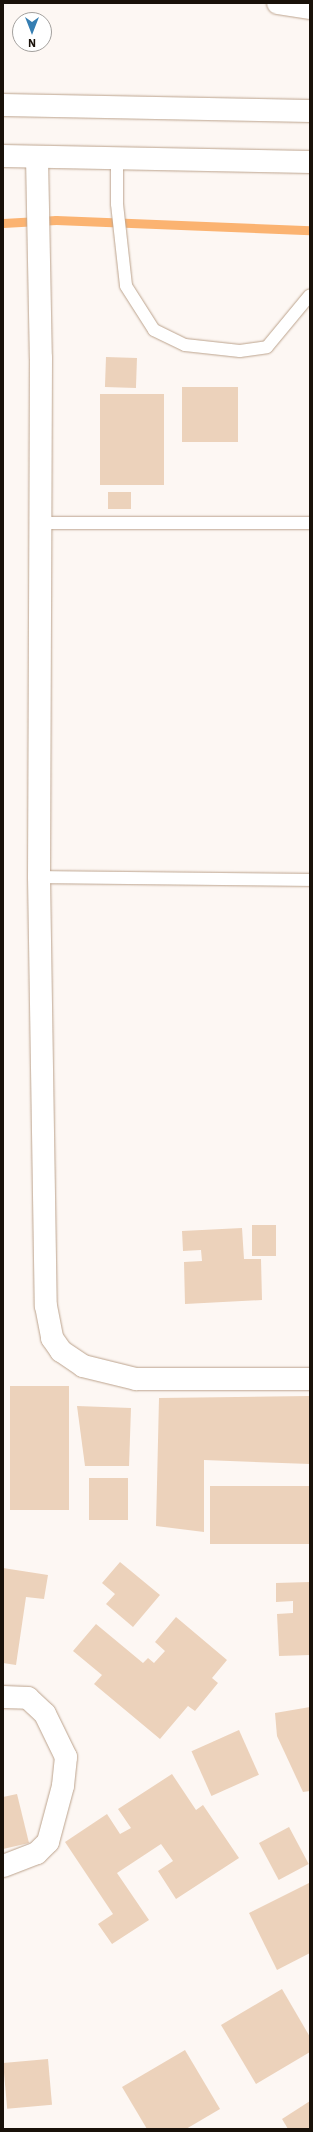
<!DOCTYPE html>
<style>
body{margin:0}
#map{position:relative;width:313px;height:2132px;overflow:hidden;background:#fdf7f3;font-family:"IBM Plex Sans",sans-serif}
div>[style]{position:absolute}
[style*='--x']{left:calc(var(--x)*1px);top:calc(var(--y)*1px);width:calc(var(--w)*1px);rotate:calc(var(--a)*1deg)}
.stream>*{height:9px;margin:-4.5px;padding:0 4.5px;transform-origin:4.5px;border-radius:4.5px;background:#fbb371}
.building>*{inset:0;background:#ecd2bb;transform-origin:0 0}
.roads{filter:drop-shadow(0 0 1px #bca38d) drop-shadow(0 0 1px #bca38d)}
.service>*{height:12px;margin:-6px;padding:0 6px;transform-origin:6px;border-radius:6px;background:#fff}
.minor>*{height:22px;margin:-11px;padding:0 11px;transform-origin:11px;border-radius:11px;background:#fff}
.secondary>*{height:22px;margin:-11px;padding:0 11px;transform-origin:11px;border-radius:11px;background:#fff}
span{translate:-50% -50%;white-space:nowrap;text-align:center;line-height:1.15;-webkit-text-stroke:3.5px #fff;paint-order:stroke}
.frame{position:absolute;inset:0;border:4px solid #191109;pointer-events:none}
.north{position:absolute;left:12px;top:12px;width:40px;height:40px;box-sizing:border-box;background:#fff;border:1px solid #a3a09d;border-radius:50%;rotate:180deg;font-size:11px;font-weight:700;line-height:16px;text-align:center;color:#191109}
.north::after{content:'';display:block;margin:auto;width:14px;height:18px;background:#357eb2;clip-path:polygon(50% 0,100% 100%,50% 72%,0 100%)}
</style>
<div id="map">
<div class="stream">
<div style="--x:3;--y:223;--w:53;--a:-3.2"></div>
<div style="--x:56;--y:220;--w:254;--a:2.3"></div>
</div>
<div class="building">
<div style="left:106px;top:357px;width:31px;height:30px;rotate:2deg"></div>
<div style="left:182px;top:387px;width:56px;height:55px"></div>
<div style="left:100px;top:394px;width:64px;height:91px"></div>
<div style="left:108px;top:492px;width:23px;height:17px"></div>
<div style="left:252px;top:1225px;width:24px;height:31px"></div>
<div style="clip-path:polygon(242px 1228px,244px 1259px,261px 1259px,262px 1300px,185px 1304px,184px 1262px,202px 1261px,201px 1250px,183px 1251px,182px 1231px)"></div>
<div style="left:10px;top:1386px;width:59px;height:124px"></div>
<div style="clip-path:polygon(309px 1396px,310px 1464px,204px 1460px,204px 1532px,156px 1526px,159px 1398px)"></div>
<div style="clip-path:polygon(77px 1406px,131px 1408px,129px 1466px,85px 1466px)"></div>
<div style="left:89px;top:1478px;width:39px;height:42px"></div>
<div style="left:210px;top:1486px;width:100px;height:58px"></div>
<div style="clip-path:polygon(120px 1562px,160px 1595px,133px 1627px,106px 1604px,115px 1594px,102px 1583px)"></div>
<div style="clip-path:polygon(3px 1568px,48px 1575px,44px 1599px,26px 1597px,16px 1665px,3px 1663px)"></div>
<div style="clip-path:polygon(310px 1582px,310px 1655px,279px 1656px,277px 1614px,293px 1613px,293px 1601px,276px 1602px,276px 1583px)"></div>
<div style="clip-path:polygon(176px 1617px,227px 1660px,212px 1678px,218px 1683px,195px 1711px,188px 1706px,160px 1739px,94px 1684px,102px 1675px,73px 1651px,96px 1624px,143px 1663px,148px 1658px,154px 1663px,165px 1651px,155px 1642px)"></div>
<div style="clip-path:polygon(310px 1707px,310px 1791px,303px 1792px,277px 1736px,275px 1713px)"></div>
<div style="left:239px;top:1730px;width:49px;height:52px;rotate:66deg"></div>
<div style="clip-path:polygon(172px 1774px,196px 1810px,203px 1805px,239px 1858px,176px 1899px,158px 1871px,173px 1861px,161px 1844px,117px 1873px,149px 1920px,112px 1944px,98px 1924px,113px 1914px,65px 1842px,107px 1814px,120px 1834px,131px 1828px,118px 1809px)"></div>
<div style="clip-path:polygon(17px 1794px,29px 1843px,3px 1849px,3px 1797px)"></div>
<div style="left:289px;top:1827px;width:42px;height:34px;rotate:62deg"></div>
<div style="clip-path:polygon(309px 1883px,310px 1953px,277px 1970px,249px 1913px)"></div>
<div style="clip-path:polygon(282px 1989px,310px 2037px,310px 2052px,256px 2084px,221px 2025px)"></div>
<div style="clip-path:polygon(185px 2050px,220px 2109px,186px 2129px,147px 2129px,122px 2087px)"></div>
<div style="left:48px;top:2059px;width:46px;height:45px;rotate:85deg"></div>
<div style="clip-path:polygon(310px 2101px,310px 2129px,288px 2129px,282px 2119px)"></div>
</div>
<div class="roads">
<div class="service">
<div style="--x:117;--y:159;--w:45;--a:90"></div>
<div style="--x:117;--y:204;--w:82;--a:83.7"></div>
<div style="--x:126;--y:286;--w:52;--a:57.5"></div>
<div style="--x:154;--y:330;--w:34;--a:26"></div>
<div style="--x:185;--y:345;--w:55;--a:6.2"></div>
<div style="--x:240;--y:351;--w:27;--a:-8"></div>
<div style="--x:267;--y:347;--w:67;--a:-50.4"></div>
<div style="--x:39;--y:523;--w:271;--a:0"></div>
<div style="--x:39;--y:877;--w:271;--a:0.6"></div>
</div>
<div class="minor">
<div style="--x:278;--y:3;--w:32;--a:9"></div>
<div style="--x:37;--y:157;--w:201;--a:88.9"></div>
<div style="--x:41;--y:358;--w:519;--a:90.22"></div>
<div style="--x:39;--y:877;--w:429;--a:89.1"></div>
<div style="--x:46;--y:1306;--w:33;--a:79"></div>
<div style="--x:52;--y:1338;--w:16;--a:55"></div>
<div style="--x:61;--y:1351;--w:27;--a:34"></div>
<div style="--x:83;--y:1366;--w:55;--a:13.8"></div>
<div style="--x:136;--y:1379;--w:174;--a:0"></div>
<div style="--x:3;--y:1697;--w:25;--a:2"></div>
<div style="--x:28;--y:1698;--w:23;--a:43"></div>
<div style="--x:45;--y:1714;--w:48;--a:64"></div>
<div style="--x:66;--y:1757;--w:29;--a:96"></div>
<div style="--x:63;--y:1786;--w:58;--a:105"></div>
<div style="--x:48;--y:1842;--w:16;--a:135"></div>
<div style="--x:37;--y:1853;--w:36;--a:159"></div>
</div>
<div class="secondary">
<div style="--x:3;--y:105;--w:307;--a:1.1"></div>
<div style="--x:3;--y:156;--w:307;--a:1.1"></div>
</div>
</div>
<div class="frame"></div>
<div class="north">N</div>
</div>
